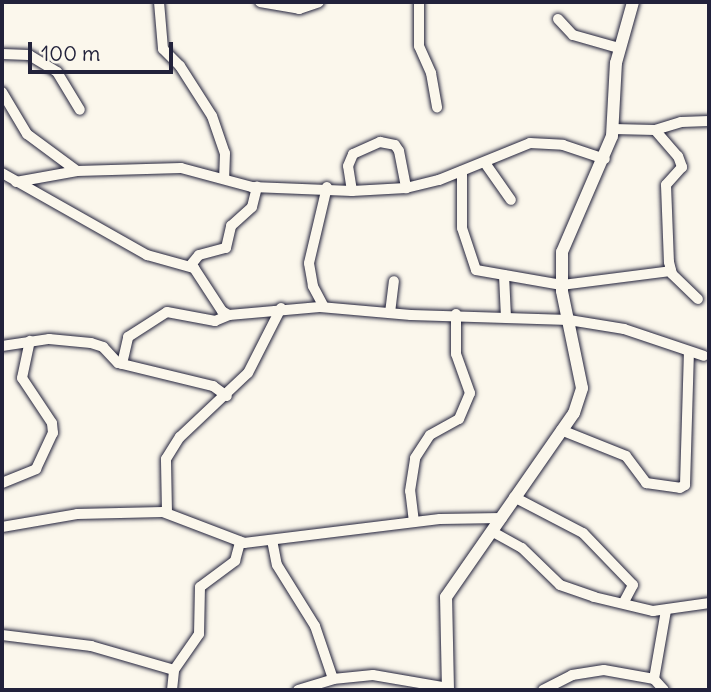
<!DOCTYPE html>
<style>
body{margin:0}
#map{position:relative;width:711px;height:692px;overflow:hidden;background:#fbf7ec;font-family:Delius,sans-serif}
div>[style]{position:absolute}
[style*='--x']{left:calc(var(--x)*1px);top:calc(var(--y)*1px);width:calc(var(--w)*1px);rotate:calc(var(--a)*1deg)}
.roads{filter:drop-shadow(0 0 2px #22223b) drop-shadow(0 0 2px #22223b)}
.minor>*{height:10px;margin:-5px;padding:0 5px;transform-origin:5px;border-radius:5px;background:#fbf7ec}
.tertiary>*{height:12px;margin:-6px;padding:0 6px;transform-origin:6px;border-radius:6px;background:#fbf7ec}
span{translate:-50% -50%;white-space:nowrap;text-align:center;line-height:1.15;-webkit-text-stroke:7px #fbf7ec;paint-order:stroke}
.frame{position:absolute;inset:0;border:4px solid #22223b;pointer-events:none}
.scale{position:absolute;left:28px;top:42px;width:145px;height:32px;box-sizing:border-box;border:4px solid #22223b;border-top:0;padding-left:9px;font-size:21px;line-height:24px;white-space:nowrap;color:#22223b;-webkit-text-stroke:5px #fbf7ec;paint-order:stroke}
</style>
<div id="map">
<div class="roads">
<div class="minor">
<div style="--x:159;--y:2;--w:47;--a:85.1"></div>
<div style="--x:163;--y:49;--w:24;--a:45"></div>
<div style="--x:180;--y:66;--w:59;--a:57.4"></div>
<div style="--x:212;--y:116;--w:39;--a:71"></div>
<div style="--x:225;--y:153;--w:26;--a:92"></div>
<div style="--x:260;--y:2;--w:40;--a:10"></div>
<div style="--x:299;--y:9;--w:21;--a:-19"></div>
<div style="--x:419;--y:2;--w:44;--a:90"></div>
<div style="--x:419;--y:46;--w:30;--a:66"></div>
<div style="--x:431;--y:73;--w:35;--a:80"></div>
<div style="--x:558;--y:19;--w:22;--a:47"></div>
<div style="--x:573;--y:35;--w:48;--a:15.8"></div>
<div style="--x:2;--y:54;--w:27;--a:2"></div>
<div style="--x:29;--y:55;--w:33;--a:31"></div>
<div style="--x:57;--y:72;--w:44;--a:58.8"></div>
<div style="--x:2;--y:92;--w:49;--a:59.2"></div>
<div style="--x:27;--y:134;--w:62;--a:36.5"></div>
<div style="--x:613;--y:129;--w:42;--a:1.4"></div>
<div style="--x:655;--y:130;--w:27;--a:-17"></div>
<div style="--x:681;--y:122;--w:28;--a:-2"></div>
<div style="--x:655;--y:130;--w:35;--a:49"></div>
<div style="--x:678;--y:156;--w:12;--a:70"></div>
<div style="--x:682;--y:167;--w:24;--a:132"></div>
<div style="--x:666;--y:185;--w:77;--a:87.8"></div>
<div style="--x:669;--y:262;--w:12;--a:76"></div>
<div style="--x:672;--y:274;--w:36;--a:44"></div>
<div style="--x:485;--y:163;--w:45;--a:54.9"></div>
<div style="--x:462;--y:171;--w:57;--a:90"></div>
<div style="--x:462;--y:228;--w:44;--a:71.6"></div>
<div style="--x:476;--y:270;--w:87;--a:9.9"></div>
<div style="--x:562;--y:285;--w:110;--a:-7.3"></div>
<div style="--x:2;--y:173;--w:167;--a:29.5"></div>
<div style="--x:147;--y:255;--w:49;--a:15.5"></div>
<div style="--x:194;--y:268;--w:51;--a:56.9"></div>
<div style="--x:222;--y:311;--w:8;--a:30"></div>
<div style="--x:229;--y:315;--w:91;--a:-5"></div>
<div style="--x:320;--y:307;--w:91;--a:5"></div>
<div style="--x:411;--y:315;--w:158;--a:1.8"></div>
<div style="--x:569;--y:320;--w:56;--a:9.3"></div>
<div style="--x:624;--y:329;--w:84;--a:18.6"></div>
<div style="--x:16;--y:182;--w:62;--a:-10.2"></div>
<div style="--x:77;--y:171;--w:104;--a:-1.7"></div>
<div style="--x:181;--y:168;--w:73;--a:15"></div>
<div style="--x:252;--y:187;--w:100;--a:2.3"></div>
<div style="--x:352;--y:191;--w:54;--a:-3.2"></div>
<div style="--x:406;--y:188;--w:34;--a:-14"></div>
<div style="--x:439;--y:180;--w:98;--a:-22.1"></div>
<div style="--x:530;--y:143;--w:33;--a:3"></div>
<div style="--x:563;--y:145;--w:44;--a:18.4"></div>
<div style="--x:352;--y:191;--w:25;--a:-99"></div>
<div style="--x:348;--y:166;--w:13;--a:-67"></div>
<div style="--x:353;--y:154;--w:30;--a:-24"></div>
<div style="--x:380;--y:142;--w:15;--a:11"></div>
<div style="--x:395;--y:145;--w:7;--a:56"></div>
<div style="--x:399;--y:151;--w:38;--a:79"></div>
<div style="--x:190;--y:266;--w:14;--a:-51"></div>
<div style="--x:199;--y:255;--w:28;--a:-15"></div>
<div style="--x:226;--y:248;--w:23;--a:-77"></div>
<div style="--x:231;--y:226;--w:28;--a:-42"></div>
<div style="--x:252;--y:207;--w:21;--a:-76"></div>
<div style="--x:504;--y:275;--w:42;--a:87.3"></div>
<div style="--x:324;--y:307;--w:24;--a:-118"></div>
<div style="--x:313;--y:286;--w:23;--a:-100"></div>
<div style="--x:309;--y:263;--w:78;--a:-76.7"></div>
<div style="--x:390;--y:313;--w:32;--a:-83"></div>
<div style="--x:2;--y:346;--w:48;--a:-8.5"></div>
<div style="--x:49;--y:339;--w:42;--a:5.4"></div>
<div style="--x:91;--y:343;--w:13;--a:18"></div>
<div style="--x:103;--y:347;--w:22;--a:47"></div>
<div style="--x:118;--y:363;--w:98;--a:13.6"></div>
<div style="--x:213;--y:386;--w:17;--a:36"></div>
<div style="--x:122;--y:364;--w:28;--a:-77"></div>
<div style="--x:128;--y:337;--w:46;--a:-32.7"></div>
<div style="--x:167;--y:312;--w:49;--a:10.6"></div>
<div style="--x:215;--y:321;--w:15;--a:-23"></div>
<div style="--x:561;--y:430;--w:70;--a:21.8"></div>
<div style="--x:626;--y:456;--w:34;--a:53"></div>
<div style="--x:646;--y:483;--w:34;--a:8"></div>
<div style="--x:680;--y:488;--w:6;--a:-31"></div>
<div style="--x:685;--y:485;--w:133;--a:-88.3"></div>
<div style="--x:2;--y:483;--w:37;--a:-22"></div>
<div style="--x:36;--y:469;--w:40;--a:-65"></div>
<div style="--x:53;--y:433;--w:10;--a:-96"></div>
<div style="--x:52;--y:423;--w:54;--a:-123.7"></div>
<div style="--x:22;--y:378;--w:38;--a:-78"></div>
<div style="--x:514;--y:497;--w:78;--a:27.6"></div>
<div style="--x:583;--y:533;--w:72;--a:46.1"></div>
<div style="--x:633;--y:585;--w:19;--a:118"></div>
<div style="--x:167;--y:513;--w:54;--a:-91.1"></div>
<div style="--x:166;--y:459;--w:26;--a:-58"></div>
<div style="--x:180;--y:437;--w:93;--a:-43.3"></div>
<div style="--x:248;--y:373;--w:73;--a:-63.1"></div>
<div style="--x:414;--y:522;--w:31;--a:-97"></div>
<div style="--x:410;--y:491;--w:33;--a:-81"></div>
<div style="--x:415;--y:458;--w:27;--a:-57"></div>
<div style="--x:430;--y:435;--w:33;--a:-29"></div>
<div style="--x:459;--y:419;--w:28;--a:-67"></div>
<div style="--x:470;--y:393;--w:41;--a:-109.7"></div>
<div style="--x:456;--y:354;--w:40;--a:-90"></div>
<div style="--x:2;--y:527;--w:76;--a:-9.8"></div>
<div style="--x:77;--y:514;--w:86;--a:-1.3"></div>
<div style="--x:163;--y:512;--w:87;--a:20.9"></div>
<div style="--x:244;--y:543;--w:197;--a:-7"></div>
<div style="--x:440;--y:519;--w:62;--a:-0.9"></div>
<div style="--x:493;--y:532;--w:33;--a:29"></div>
<div style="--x:522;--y:548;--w:53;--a:44.2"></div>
<div style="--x:560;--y:585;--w:36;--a:19"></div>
<div style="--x:594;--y:597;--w:61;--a:13.3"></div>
<div style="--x:653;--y:611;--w:57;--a:-8.1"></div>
<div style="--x:272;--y:540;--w:25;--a:79"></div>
<div style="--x:277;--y:565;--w:72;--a:58.1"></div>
<div style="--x:315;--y:626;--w:56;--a:71.2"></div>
<div style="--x:2;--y:635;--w:90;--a:7"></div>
<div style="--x:91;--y:646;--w:86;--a:16.1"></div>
<div style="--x:654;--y:679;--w:70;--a:-80.1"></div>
<div style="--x:172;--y:690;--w:20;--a:-84"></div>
<div style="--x:174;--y:670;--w:44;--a:-55.2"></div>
<div style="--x:199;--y:634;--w:47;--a:-88.8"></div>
<div style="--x:200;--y:587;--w:44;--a:-36.6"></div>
<div style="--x:235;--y:561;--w:20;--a:-75"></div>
<div style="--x:298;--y:690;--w:37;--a:-17"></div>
<div style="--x:333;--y:679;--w:40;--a:-5.7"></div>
<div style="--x:373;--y:675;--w:76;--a:9.8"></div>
<div style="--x:543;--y:690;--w:33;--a:-27"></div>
<div style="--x:572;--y:675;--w:32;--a:-9"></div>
<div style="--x:604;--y:670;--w:51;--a:10.2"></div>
<div style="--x:654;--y:679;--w:15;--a:48"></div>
</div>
<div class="tertiary">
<div style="--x:448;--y:690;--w:93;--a:-91.2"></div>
<div style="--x:446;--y:597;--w:224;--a:-55.2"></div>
<div style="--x:574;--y:413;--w:26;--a:-72"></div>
<div style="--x:582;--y:388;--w:99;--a:-101.7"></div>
<div style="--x:562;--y:291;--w:39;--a:-90"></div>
<div style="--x:562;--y:252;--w:126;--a:-66.7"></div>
<div style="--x:612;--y:136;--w:73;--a:-86.9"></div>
<div style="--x:616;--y:63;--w:63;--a:-74.4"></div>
</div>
</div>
<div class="frame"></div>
<div class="scale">100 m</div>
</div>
